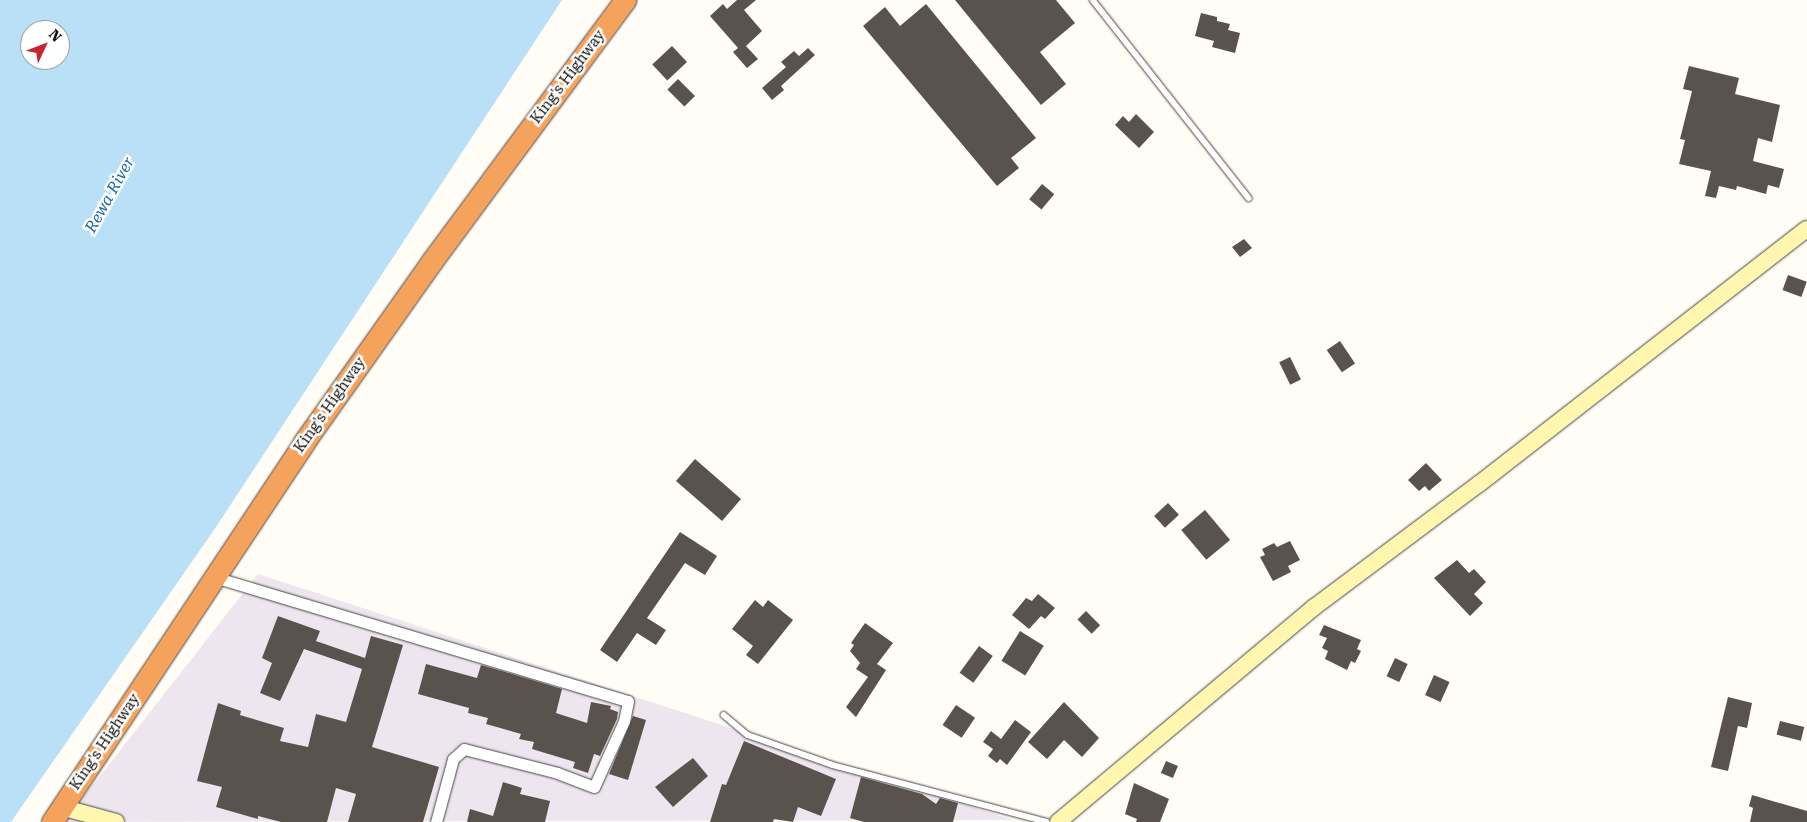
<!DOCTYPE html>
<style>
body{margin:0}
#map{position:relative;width:1807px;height:822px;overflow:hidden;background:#fffdf5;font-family:"Roboto Serif",serif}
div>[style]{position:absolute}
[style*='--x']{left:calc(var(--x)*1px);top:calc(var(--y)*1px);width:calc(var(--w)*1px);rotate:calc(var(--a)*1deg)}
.industrial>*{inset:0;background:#eee6ef}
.water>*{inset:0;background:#b9e0f7}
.building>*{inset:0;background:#5a524d;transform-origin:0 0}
.roads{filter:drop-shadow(0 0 1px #444) drop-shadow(0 0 1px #444)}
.lane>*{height:5.5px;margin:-2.75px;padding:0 2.75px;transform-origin:2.75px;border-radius:2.75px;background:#fff}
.street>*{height:11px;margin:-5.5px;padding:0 5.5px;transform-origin:5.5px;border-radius:5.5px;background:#fff}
.secondary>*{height:16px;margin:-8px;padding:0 8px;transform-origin:8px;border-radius:8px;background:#fff6b0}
.highway>*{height:21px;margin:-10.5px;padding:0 10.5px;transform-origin:10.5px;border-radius:10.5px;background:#f5a25d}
span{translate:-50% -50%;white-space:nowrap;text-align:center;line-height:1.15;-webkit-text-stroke:5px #fff;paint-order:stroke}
.street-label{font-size:15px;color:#111}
.water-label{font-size:16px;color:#1768a6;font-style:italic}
.north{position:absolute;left:20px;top:20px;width:50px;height:50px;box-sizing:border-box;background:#fff;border:1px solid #a0a0a0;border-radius:50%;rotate:47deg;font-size:14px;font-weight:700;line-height:20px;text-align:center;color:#111}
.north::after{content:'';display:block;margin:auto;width:18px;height:22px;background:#c4262e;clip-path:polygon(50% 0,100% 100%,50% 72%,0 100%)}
</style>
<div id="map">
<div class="industrial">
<div style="clip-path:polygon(258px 574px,1013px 820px,64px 822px)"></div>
</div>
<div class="water">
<div style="clip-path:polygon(evenodd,0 0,562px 0,216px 527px,11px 822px,0 822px,0 0,30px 30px,60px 30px,60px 60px,30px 60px,30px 30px)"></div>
</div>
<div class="building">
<div style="clip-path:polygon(737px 0,756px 0,744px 10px,762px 31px,746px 46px,758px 59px,747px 68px,733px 52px,738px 48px,710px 16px,723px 4px,727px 9px)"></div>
<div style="clip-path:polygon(955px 0,1056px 0,1075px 23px,1040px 52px,1066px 84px,1041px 105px)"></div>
<div style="clip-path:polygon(926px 4px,1036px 138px,1011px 158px,1019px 168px,997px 186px,863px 26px,885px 7px,900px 26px)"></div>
<div style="clip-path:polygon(1201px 13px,1217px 17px,1217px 21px,1230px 24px,1228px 30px,1240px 33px,1235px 53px,1212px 47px,1214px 41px,1195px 36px)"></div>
<div style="left:672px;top:46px;width:22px;height:27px;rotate:47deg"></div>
<div style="clip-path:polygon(808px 48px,815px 55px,781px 86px,784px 90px,772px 100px,762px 88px,786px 67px,781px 62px,794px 51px,799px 56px)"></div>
<div style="clip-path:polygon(1689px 66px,1739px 78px,1735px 94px,1780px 105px,1772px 142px,1758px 138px,1753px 161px,1784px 169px,1779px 188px,1768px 185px,1766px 194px,1737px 186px,1736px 190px,1719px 186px,1716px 198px,1705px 196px,1711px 171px,1679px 164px,1685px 140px,1680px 139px,1692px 91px,1683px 89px)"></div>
<div style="left:678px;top:79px;width:24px;height:15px;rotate:45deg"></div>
<div style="clip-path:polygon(1136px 114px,1154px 132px,1139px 148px,1115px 125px,1123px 116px,1129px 122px)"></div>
<div style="left:1042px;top:184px;width:16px;height:20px;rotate:40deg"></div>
<div style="clip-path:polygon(1244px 239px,1252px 248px,1240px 257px,1232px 247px)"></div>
<div style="left:1788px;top:275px;width:20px;height:16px;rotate:20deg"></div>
<div style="left:1340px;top:341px;width:27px;height:16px;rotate:56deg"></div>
<div style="left:1290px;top:357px;width:25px;height:12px;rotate:64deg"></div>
<div style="left:695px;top:459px;width:61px;height:29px;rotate:41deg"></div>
<div style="clip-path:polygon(1426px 463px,1442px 480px,1429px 491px,1425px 486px,1419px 491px,1408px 480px)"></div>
<div style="left:1168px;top:503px;width:16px;height:19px;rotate:47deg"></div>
<div style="left:1205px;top:510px;width:39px;height:31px;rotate:50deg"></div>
<div style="clip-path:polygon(680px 532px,717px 556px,705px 575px,685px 563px,647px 618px,666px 630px,656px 645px,637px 633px,617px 662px,600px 650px)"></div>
<div style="clip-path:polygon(1290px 541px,1300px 560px,1288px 566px,1291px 572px,1273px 581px,1260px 557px,1265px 555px,1262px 549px,1274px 543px,1277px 547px)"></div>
<div style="clip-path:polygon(1457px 560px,1469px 573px,1474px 569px,1486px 582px,1474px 594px,1483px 603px,1470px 616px,1434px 578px)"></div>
<div style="clip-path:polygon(1038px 594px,1055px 608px,1045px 619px,1041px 616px,1029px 629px,1012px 615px,1026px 598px,1032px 601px)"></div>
<div style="clip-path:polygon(755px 600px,763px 607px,768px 600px,793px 620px,758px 664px,746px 655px,753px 646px,732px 629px)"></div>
<div style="left:1086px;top:611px;width:20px;height:12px;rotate:45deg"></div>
<div style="clip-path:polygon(278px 616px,320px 631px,316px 641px,365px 658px,371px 636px,403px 645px,372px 747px,439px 767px,423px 822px,348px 822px,356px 794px,336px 788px,327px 822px,281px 822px,258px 816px,258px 819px,216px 807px,222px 787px,197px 781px,218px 703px,241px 711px,240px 715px,284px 728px,280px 741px,308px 747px,316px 714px,346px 722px,362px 669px,304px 649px,280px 701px,260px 693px,272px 663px,262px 658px)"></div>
<div style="clip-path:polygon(865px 623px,893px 643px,877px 664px,886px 670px,856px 717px,846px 707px,868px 677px,856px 669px,860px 663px,850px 651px,854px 645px,851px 643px)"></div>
<div style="clip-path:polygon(1324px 625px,1361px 640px,1357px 649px,1361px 651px,1355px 663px,1351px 661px,1347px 670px,1325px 659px,1328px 651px,1322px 648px,1327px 638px,1319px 635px)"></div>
<div style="left:1020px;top:631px;width:28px;height:35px;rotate:32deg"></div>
<div style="left:979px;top:646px;width:17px;height:33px;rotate:36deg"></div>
<div style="left:1395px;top:658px;width:14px;height:20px;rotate:25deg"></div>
<div style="clip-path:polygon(426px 664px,477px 678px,481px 665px,502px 671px,562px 689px,556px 713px,587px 723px,591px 702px,611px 706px,610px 709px,618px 712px,617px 719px,600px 756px,594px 754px,588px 773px,573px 768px,575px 762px,532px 749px,534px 742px,519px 739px,521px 734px,486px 724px,488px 718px,468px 713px,469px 708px,418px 694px)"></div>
<div style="left:1434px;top:675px;width:17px;height:22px;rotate:24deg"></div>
<div style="clip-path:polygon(1728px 697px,1752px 703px,1747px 728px,1738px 726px,1728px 771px,1711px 767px)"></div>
<div style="clip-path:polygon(1064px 702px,1099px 738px,1082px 757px,1064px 740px,1047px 759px,1028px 742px)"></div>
<div style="left:956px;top:705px;width:23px;height:24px;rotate:34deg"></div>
<div style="clip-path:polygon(633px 716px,646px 720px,628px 780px,609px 774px)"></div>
<div style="clip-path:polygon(1015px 720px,1031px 732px,1007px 765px,1000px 759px,997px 763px,988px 756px,993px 749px,983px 742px,991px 731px,1001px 739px)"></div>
<div style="left:1780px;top:721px;width:25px;height:14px;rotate:14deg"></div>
<div style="clip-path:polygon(744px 741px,836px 779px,821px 816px,798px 807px,793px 822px,774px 819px,773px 822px,710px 822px,722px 784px,726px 785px)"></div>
<div style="clip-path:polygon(693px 758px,708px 776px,673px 807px,655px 787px)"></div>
<div style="left:1166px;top:761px;width:13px;height:13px;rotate:23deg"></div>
<div style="clip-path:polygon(861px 777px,922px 794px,936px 804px,940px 798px,958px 803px,953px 822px,864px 822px,850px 818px)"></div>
<div style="clip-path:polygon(503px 782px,522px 788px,520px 794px,550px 801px,545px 822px,467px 822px,470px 809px,493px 816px)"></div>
<div style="clip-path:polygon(1134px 783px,1169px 799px,1160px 822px,1136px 822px,1137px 819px,1125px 814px)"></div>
<div style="clip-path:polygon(1752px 795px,1807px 811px,1807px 822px,1750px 822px,1753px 808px,1749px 806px)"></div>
</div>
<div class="roads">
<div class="lane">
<div style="--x:1093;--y:0;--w:252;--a:51.8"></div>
<div style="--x:724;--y:715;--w:31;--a:40"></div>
<div style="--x:748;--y:735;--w:90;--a:19.4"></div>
<div style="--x:833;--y:765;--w:221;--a:14.9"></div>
</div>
<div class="street">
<div style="--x:214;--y:577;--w:432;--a:16.7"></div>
<div style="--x:628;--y:701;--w:20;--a:101"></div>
<div style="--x:624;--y:721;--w:72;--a:114.4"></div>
<div style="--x:594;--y:787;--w:39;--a:-159"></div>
<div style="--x:558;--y:773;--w:97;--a:-165.7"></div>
<div style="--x:464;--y:749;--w:15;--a:138"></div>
<div style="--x:453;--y:759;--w:65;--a:105.1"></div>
</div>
<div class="secondary">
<div style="--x:61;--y:807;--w:57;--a:15.3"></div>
<div style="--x:1058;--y:822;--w:333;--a:-40"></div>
<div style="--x:1313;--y:608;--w:207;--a:-36.8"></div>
<div style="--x:1479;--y:484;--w:415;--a:-37.9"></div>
</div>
<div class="highway">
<div style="--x:52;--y:822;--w:456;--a:-56.4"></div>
<div style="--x:304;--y:442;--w:222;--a:-54.7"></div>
<div style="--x:432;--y:261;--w:325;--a:-53.5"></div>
</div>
</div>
<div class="street-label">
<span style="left:568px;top:77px;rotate:-53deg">King's Highway</span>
<span style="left:330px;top:405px;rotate:-55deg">King's Highway</span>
<span style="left:105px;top:742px;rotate:-56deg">King's Highway</span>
</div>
<div class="water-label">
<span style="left:110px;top:195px;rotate:-61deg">Rewa River</span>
</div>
<div class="north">N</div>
</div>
